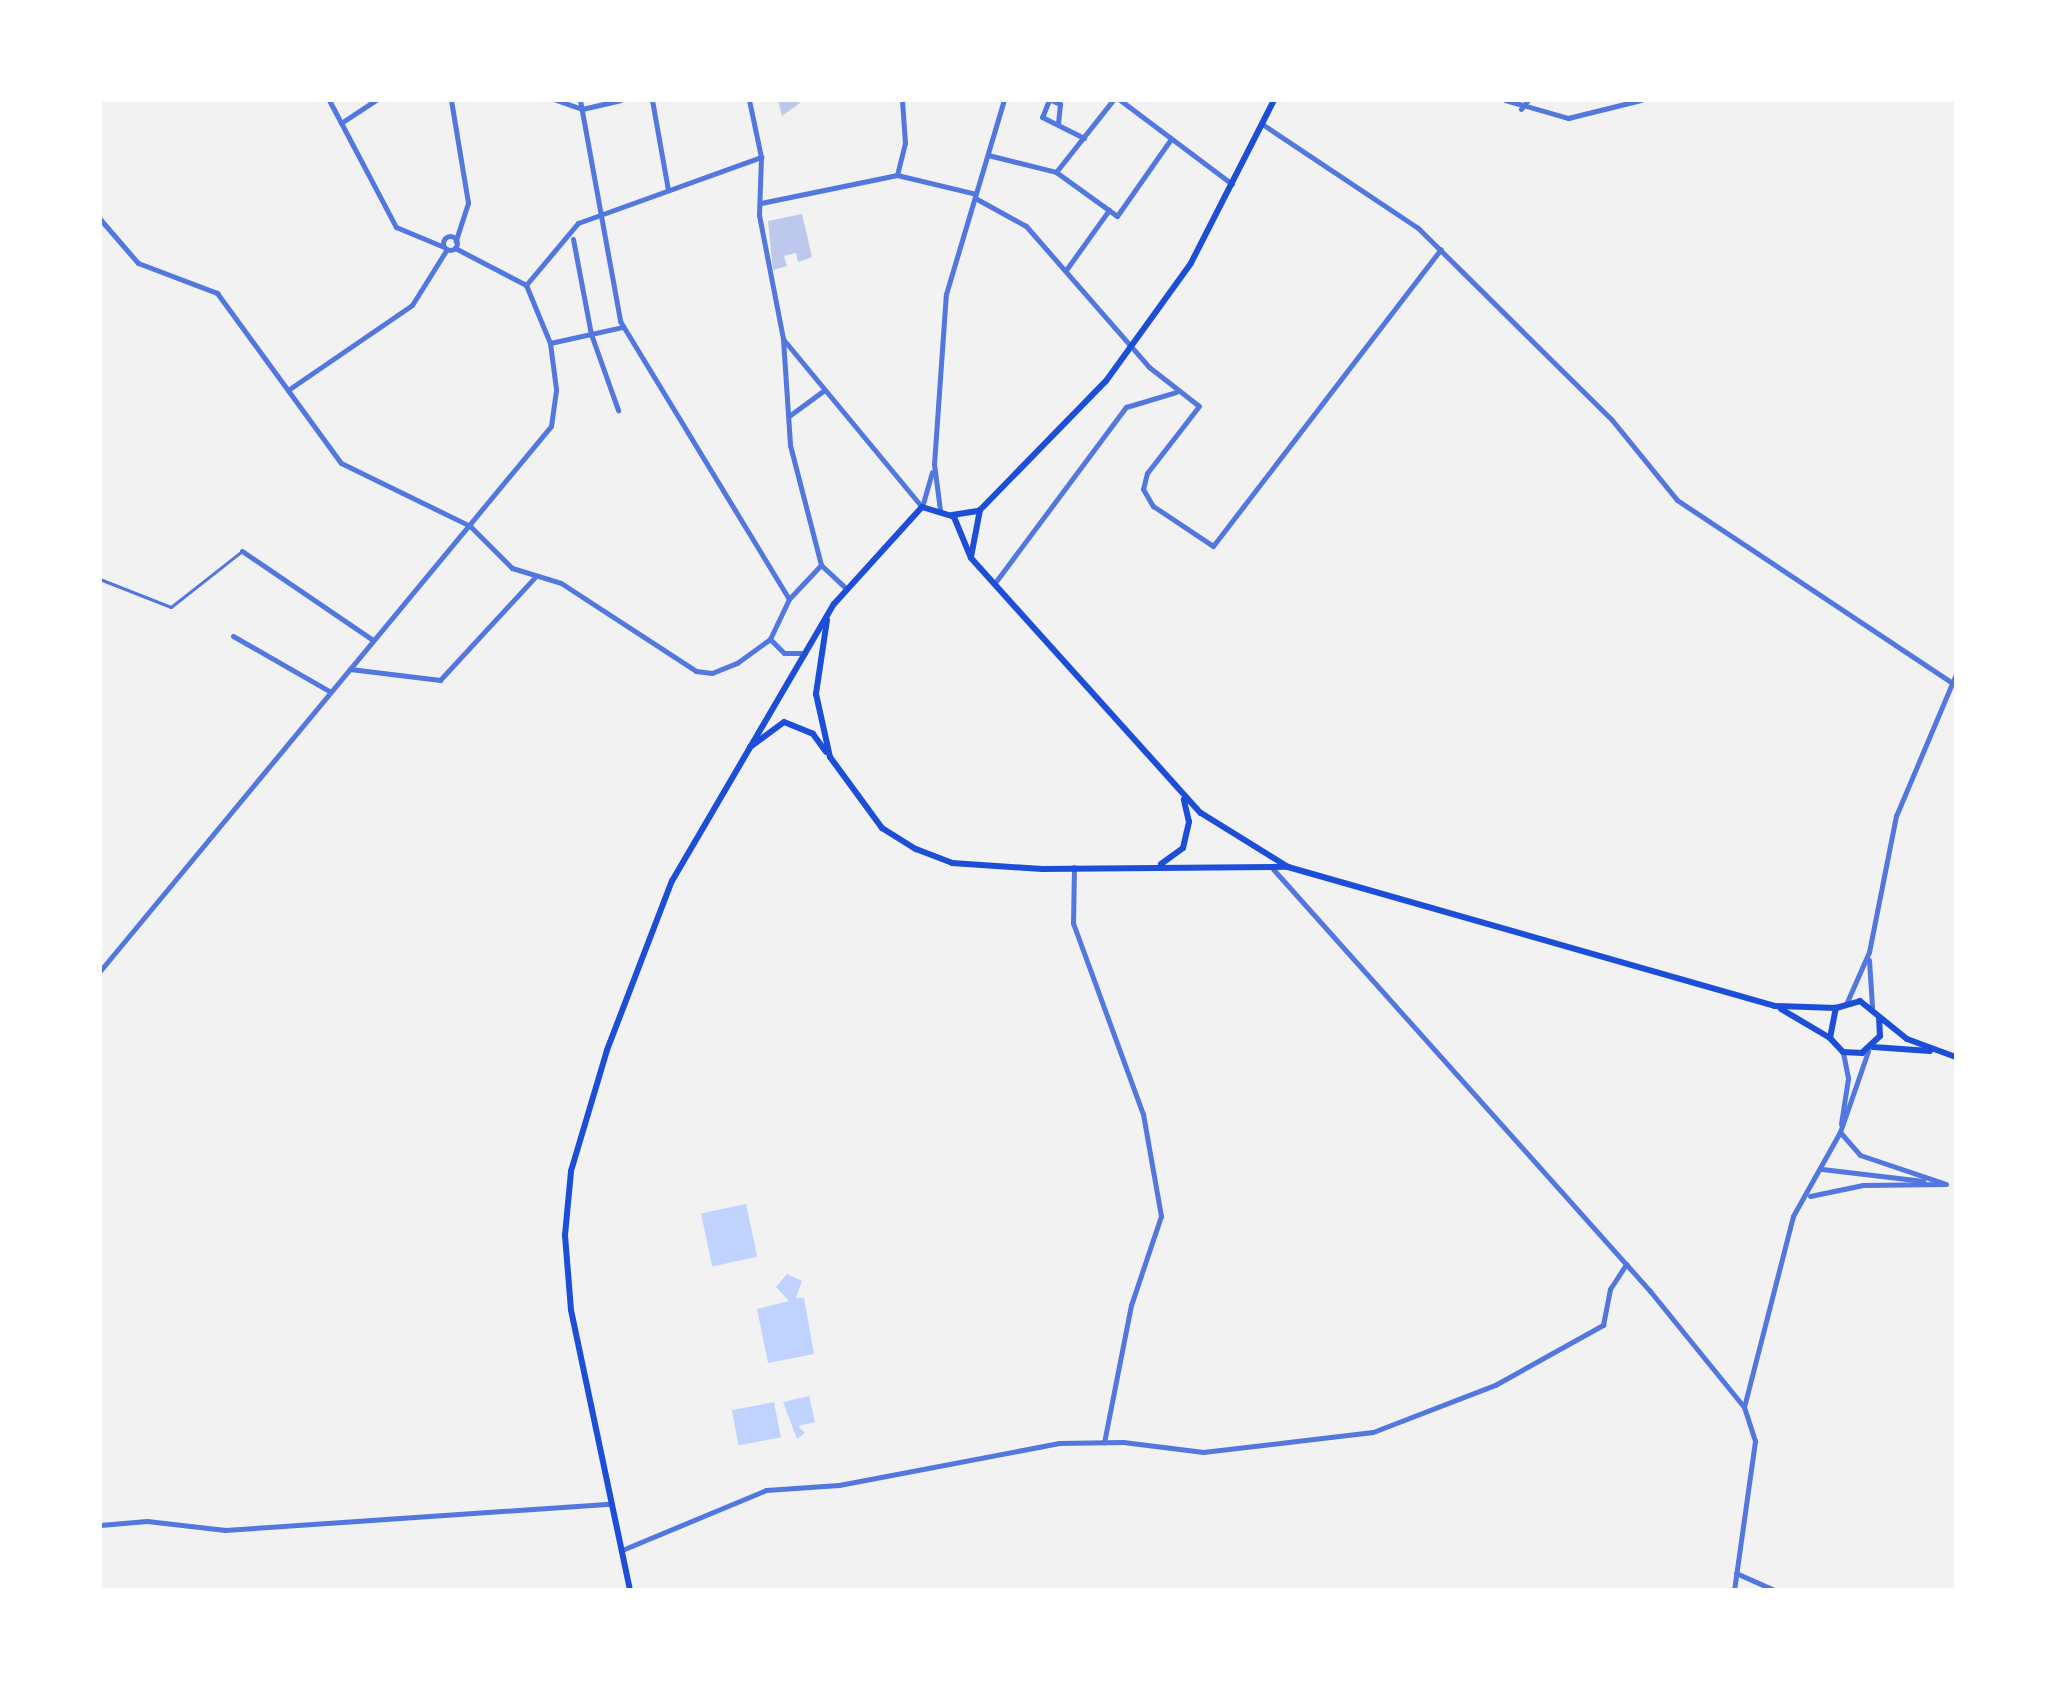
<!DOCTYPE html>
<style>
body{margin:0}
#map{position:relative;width:2056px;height:1690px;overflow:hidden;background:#f2f2f2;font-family:"DM Sans",sans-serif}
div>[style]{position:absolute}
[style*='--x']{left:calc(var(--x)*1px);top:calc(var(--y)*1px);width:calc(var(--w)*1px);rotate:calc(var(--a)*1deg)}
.water>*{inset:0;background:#bfd3fe;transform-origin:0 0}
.building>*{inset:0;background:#bdc9ec}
.service>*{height:2.5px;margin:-1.25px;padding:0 1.25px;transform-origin:1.25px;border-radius:1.25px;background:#5277de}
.minor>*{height:5px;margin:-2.5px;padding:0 2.5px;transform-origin:2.5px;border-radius:2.5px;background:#5277de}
.minor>.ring{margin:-2.5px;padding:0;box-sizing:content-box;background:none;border:5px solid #5277de;border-radius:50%}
.tertiary>*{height:5px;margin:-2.5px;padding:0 2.5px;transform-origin:2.5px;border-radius:2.5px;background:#5277de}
.secondary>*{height:6px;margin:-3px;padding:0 3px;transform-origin:3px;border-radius:3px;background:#1d4ed8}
span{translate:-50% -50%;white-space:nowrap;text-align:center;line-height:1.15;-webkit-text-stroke:10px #fff;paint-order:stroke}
.frame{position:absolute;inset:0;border:102px solid #fff;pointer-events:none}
</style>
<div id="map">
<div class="water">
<div style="left:746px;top:1204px;width:54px;height:46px;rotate:78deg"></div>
<div style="clip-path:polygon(787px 1274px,802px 1281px,796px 1298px,804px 1298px,814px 1354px,768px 1363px,757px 1309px,789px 1301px,776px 1287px)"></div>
<div style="clip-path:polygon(809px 1396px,815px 1422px,798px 1426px,805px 1433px,797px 1439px,783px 1402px)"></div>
<div style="left:774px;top:1402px;width:36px;height:43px;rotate:79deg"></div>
</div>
<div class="building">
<div style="clip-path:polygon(778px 100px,799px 100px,800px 103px,782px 116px)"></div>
<div style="clip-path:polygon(802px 214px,812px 257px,798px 262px,796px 253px,784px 256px,787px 266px,773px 270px,768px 221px)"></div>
</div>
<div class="service">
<div style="--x:100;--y:579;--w:76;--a:21.5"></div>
<div style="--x:171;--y:607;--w:89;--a:-38.2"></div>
</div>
<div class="minor">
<div style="--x:329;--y:100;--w:144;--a:62.2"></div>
<div style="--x:396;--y:227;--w:52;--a:22.6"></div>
<div style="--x:451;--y:100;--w:104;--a:80.6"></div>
<div style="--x:468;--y:203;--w:40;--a:108"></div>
<div style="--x:556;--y:100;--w:28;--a:19"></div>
<div style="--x:582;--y:109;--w:39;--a:-13"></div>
<div style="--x:580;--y:100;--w:225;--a:79.7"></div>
<div style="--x:620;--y:321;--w:325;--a:58.7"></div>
<div style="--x:652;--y:100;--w:91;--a:79.9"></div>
<div style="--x:1049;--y:100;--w:18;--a:112"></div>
<div style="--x:1042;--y:117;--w:47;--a:26.6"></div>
<div style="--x:1051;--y:100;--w:10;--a:24"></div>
<div style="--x:1060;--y:104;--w:20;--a:96"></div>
<div style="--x:1120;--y:100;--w:140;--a:36.9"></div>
<div style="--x:1505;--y:100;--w:66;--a:15.9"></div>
<div style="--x:1568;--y:118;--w:75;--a:-13.9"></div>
<div style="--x:1521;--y:109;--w:11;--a:-52"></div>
<div style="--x:341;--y:123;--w:42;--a:-33.3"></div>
<div style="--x:1262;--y:124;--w:187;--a:33.7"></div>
<div style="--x:1418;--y:228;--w:273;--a:44.7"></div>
<div style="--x:1612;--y:420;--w:103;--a:50.9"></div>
<div style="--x:1677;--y:500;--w:330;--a:33.6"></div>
<div style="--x:988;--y:155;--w:70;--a:14"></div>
<div style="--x:1056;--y:172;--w:75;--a:35.8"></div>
<div style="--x:1117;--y:216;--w:94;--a:-55"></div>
<div style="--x:1056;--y:172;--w:92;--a:-51.6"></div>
<div style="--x:897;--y:175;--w:33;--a:-76"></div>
<div style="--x:905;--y:143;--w:43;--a:-94"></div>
<div style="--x:975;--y:198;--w:58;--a:28.8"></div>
<div style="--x:1026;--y:226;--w:187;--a:48.9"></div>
<div style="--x:1149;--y:367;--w:63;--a:38"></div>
<div style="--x:1199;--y:406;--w:85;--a:127.8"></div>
<div style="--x:1147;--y:473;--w:16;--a:104"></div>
<div style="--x:1143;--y:489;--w:20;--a:60"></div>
<div style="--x:1153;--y:506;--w:72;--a:33.7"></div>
<div style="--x:1213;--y:546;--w:374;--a:-52.5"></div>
<div style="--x:761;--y:203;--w:139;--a:-11.6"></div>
<div style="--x:897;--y:175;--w:81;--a:13.5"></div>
<div style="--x:100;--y:219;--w:58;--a:49.2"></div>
<div style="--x:138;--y:263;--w:85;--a:20.8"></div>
<div style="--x:217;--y:293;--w:210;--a:53.9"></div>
<div style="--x:341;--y:463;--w:144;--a:26"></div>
<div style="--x:470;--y:526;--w:59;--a:45"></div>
<div style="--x:512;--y:568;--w:51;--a:17"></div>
<div style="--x:561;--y:583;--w:161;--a:33.1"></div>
<div style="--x:696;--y:671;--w:16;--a:7"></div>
<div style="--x:712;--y:673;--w:27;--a:-22"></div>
<div style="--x:737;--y:663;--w:41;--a:-36"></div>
<div class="ring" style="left:443px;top:236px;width:9px;height:9px"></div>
<div style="--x:573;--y:239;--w:97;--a:79.3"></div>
<div style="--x:591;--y:334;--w:81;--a:70.4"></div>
<div style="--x:1066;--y:270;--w:74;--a:-54.4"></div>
<div style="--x:526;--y:285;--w:81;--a:-50"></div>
<div style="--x:578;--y:223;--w:195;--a:-19.8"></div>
<div style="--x:783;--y:339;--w:106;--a:86.2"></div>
<div style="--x:790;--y:445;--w:124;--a:75.5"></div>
<div style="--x:550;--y:343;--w:75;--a:-12.4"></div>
<div style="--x:288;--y:390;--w:150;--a:-34.4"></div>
<div style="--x:412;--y:305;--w:66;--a:-58"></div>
<div style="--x:789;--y:416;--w:42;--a:-36.3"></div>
<div style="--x:922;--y:507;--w:36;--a:-74"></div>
<div style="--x:940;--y:510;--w:46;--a:-97.4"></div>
<div style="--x:934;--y:464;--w:170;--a:-86"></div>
<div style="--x:946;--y:294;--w:202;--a:-73.4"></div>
<div style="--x:242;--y:551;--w:158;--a:34.2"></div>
<div style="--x:994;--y:584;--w:221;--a:-53.3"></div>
<div style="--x:1126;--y:407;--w:52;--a:-16.7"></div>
<div style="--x:233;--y:636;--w:111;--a:29.8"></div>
<div style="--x:350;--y:669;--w:91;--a:7"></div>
<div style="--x:440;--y:680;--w:140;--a:-47.3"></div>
<div style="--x:1074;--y:867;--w:56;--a:91"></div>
<div style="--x:1073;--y:923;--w:203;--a:69.9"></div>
<div style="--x:1143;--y:1114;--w:104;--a:80"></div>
<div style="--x:1161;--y:1216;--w:94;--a:108.6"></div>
<div style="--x:1131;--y:1305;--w:140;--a:101.1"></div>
<div style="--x:1273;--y:869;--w:566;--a:48.22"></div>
<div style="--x:1650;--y:1291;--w:149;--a:51"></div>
<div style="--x:1744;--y:1407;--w:36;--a:72"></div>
<div style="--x:1755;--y:1441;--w:150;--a:98"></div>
<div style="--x:1869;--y:960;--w:47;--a:86.3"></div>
<div style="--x:100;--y:971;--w:707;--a:-50.39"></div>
<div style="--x:551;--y:426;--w:37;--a:-82"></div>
<div style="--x:556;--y:389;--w:46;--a:-97.4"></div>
<div style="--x:550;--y:343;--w:63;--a:-112.5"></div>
<div style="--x:526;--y:285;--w:80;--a:-152.5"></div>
<div style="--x:1847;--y:1002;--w:55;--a:-66.3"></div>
<div style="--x:1869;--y:952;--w:139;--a:-78.8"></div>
<div style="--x:1896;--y:816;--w:154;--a:-67.1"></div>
<div style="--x:1841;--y:1124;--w:47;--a:-81.3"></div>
<div style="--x:1848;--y:1078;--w:26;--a:-101"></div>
<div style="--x:1840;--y:1132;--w:30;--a:49"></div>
<div style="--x:1860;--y:1155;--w:88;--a:18.6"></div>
<div style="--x:1822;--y:1169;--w:102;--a:6.8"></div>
<div style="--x:1810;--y:1196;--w:54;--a:-11.7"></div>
<div style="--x:1863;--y:1185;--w:83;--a:-0.7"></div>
<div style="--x:1744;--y:1407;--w:197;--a:-75.6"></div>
<div style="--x:1793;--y:1216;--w:96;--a:-60.8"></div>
<div style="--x:1840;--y:1132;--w:86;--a:-70.9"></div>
<div style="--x:100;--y:1525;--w:47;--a:-4.9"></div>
<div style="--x:147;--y:1521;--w:79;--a:6.6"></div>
<div style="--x:225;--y:1530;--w:386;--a:-3.9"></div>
<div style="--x:622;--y:1550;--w:156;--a:-22.6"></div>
<div style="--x:766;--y:1490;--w:73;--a:-3.9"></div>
<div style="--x:839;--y:1485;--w:224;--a:-10.8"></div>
<div style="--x:1059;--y:1443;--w:64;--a:-0.9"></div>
<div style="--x:1123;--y:1442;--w:81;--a:7.1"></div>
<div style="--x:1203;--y:1452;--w:171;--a:-6.7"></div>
<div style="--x:1373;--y:1432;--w:131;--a:-21.1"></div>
<div style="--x:1495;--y:1385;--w:124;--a:-29.1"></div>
<div style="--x:1603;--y:1325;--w:37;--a:-79"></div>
<div style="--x:1610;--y:1289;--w:30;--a:-57"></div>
<div style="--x:1736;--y:1573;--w:42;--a:24.1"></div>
</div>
<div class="tertiary">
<div style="--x:749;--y:100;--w:58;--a:78.1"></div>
<div style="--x:761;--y:157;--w:58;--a:92"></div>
<div style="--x:759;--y:215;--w:126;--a:79"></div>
<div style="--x:783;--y:339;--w:218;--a:50.4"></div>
<div style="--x:805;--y:653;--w:21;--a:180"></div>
<div style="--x:784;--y:653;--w:20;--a:-135"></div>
<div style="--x:770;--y:639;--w:44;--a:-64.6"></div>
<div style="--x:789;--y:599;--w:47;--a:-46.7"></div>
<div style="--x:821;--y:565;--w:35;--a:43"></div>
</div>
<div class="secondary">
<div style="--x:952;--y:515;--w:26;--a:-9"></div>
<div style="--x:971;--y:557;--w:48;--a:-79.2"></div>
<div style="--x:980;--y:510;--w:180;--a:-45.7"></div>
<div style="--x:1106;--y:381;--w:145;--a:-54.2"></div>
<div style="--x:1191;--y:263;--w:183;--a:-63"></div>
<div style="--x:827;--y:620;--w:75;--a:98.5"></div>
<div style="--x:816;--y:694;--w:65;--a:77.5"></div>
<div style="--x:830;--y:757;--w:88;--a:53.8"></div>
<div style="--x:882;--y:828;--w:40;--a:32"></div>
<div style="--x:916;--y:849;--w:39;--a:21"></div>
<div style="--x:952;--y:863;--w:90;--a:3.8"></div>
<div style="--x:1042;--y:869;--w:246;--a:-0.5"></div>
<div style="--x:1288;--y:867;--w:506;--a:15.93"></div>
<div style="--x:1775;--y:1006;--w:61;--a:1.9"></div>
<div style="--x:750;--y:747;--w:42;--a:-36.3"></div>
<div style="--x:784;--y:722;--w:31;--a:22"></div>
<div style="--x:813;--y:734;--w:22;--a:54"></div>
<div style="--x:1161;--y:864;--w:27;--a:-36"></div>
<div style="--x:1183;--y:848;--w:27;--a:-77"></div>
<div style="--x:1189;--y:822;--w:23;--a:-103"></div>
<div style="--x:1781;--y:1009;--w:57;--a:30.6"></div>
<div style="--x:1879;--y:1017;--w:19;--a:87"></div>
<div style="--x:1880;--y:1036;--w:25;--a:137"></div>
<div style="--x:1862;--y:1053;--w:19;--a:-177"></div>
<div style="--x:1843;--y:1052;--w:19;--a:-133"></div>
<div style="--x:1830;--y:1038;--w:31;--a:-79"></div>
<div style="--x:1836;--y:1008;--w:25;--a:-16"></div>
<div style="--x:1860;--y:1001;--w:60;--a:39"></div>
<div style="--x:1907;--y:1039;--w:52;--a:20.2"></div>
<div style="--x:1873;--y:1047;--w:57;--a:4"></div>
<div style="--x:630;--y:1590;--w:286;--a:-101.9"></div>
<div style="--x:571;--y:1310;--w:75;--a:-94.6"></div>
<div style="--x:565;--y:1235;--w:64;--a:-84.6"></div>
<div style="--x:571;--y:1171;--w:126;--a:-73.4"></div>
<div style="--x:607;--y:1050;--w:181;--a:-69"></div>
<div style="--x:672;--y:881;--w:321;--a:-59.7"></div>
<div style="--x:834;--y:604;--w:131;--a:-47.8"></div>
<div style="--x:922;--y:507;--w:34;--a:17"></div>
<div style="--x:954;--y:517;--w:44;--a:67.5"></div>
<div style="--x:971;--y:558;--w:343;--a:48"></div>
<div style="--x:1201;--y:813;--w:102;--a:31.8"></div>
</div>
<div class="frame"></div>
</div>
